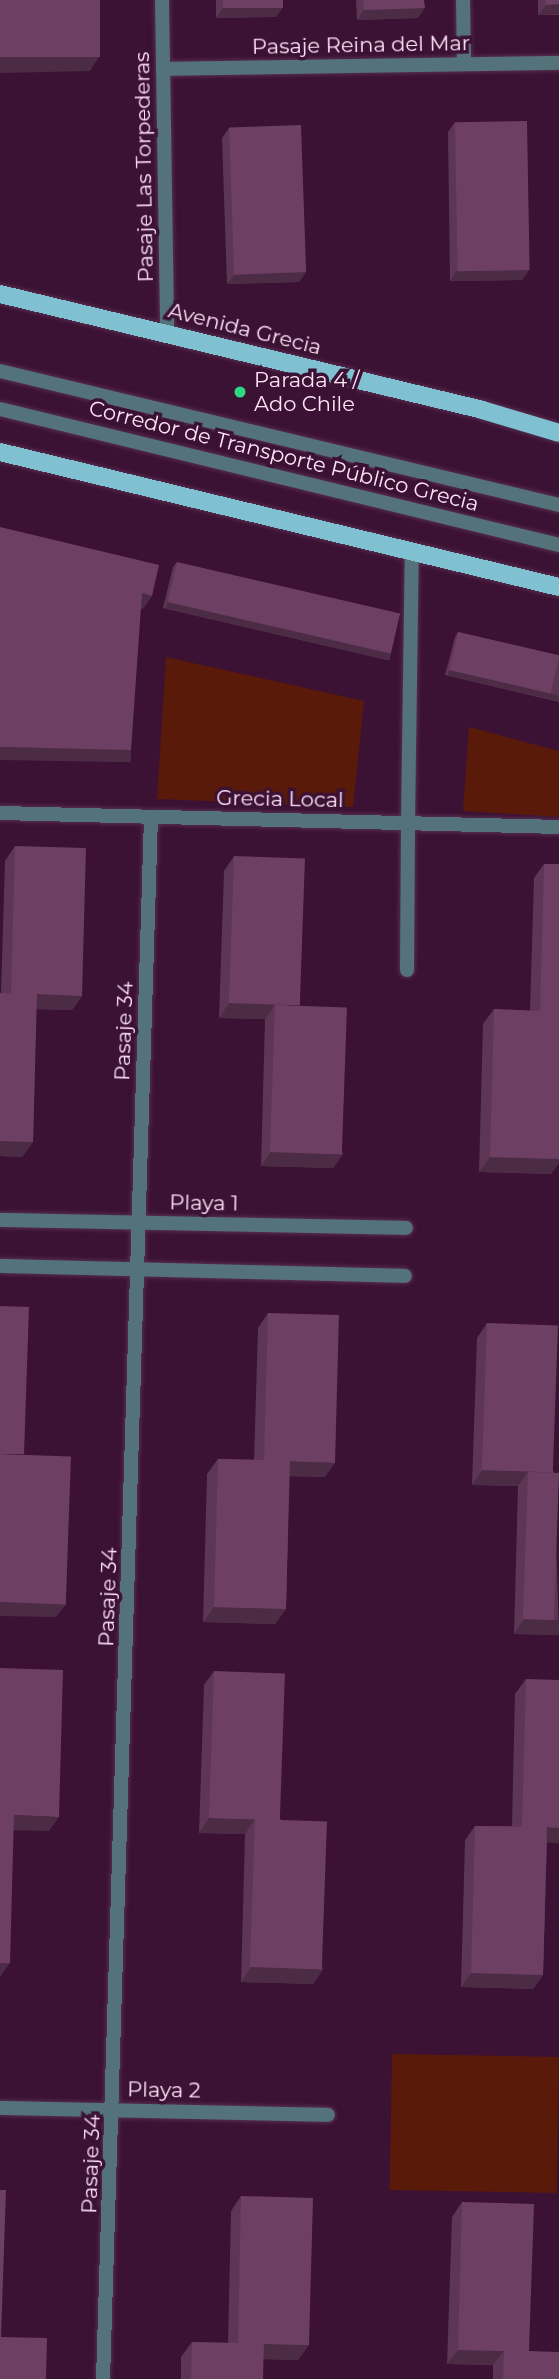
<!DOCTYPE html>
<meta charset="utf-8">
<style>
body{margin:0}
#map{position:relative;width:559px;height:2379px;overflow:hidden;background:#3b1134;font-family:Montserrat,sans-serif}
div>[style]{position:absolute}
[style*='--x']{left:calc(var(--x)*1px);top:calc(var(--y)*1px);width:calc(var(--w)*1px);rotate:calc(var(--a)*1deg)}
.green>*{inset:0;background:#5a1a09;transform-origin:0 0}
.roads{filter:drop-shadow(0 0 2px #562e4f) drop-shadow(0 0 2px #562e4f)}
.lane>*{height:14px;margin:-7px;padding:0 7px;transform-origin:7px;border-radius:7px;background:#54727a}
.street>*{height:14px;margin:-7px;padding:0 7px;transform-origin:7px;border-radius:7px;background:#54727a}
.primary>*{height:18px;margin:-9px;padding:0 9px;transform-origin:9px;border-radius:9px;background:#80c1d1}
.wall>*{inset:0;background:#5e3655;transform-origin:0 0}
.shaded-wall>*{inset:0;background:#4c2c45;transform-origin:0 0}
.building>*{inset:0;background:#6d3f63;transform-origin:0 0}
.dots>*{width:19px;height:19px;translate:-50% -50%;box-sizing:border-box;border:4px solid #3b1134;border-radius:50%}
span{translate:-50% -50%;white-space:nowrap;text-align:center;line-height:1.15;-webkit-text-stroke:7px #3b1134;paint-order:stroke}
.street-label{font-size:21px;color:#ffe3f7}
.poi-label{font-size:21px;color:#ffe3f7}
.left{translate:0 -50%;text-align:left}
</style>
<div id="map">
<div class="green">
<div style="clip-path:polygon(166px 657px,364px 701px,353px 807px,157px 799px)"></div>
<div style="clip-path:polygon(469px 727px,559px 751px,559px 817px,463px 811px)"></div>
<div style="left:392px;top:2054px;width:167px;height:136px;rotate:1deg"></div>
</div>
<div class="roads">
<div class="lane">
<div style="--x:0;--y:371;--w:575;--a:13.48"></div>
<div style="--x:0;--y:409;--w:575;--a:13.67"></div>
<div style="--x:407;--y:970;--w:147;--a:-89.6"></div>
<div style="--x:0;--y:2108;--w:328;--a:1.2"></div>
</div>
<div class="street">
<div style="--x:162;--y:0;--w:333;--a:89.1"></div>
<div style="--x:463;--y:0;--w:64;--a:89.1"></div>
<div style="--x:163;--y:69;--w:396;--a:-0.9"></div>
<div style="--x:0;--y:813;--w:559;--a:1.43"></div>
<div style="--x:408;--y:823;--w:272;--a:-89.2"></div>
<div style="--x:0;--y:1220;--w:406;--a:1.1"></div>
<div style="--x:0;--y:1266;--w:405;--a:1.4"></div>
<div style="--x:103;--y:2379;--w:1563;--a:-88.24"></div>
</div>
<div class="primary">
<div style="--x:0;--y:294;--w:496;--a:13.5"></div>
<div style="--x:482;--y:410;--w:80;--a:16.6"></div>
<div style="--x:0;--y:452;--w:575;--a:13.58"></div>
</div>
</div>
<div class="wall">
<div style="clip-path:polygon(216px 0,283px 0,283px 7px,276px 17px,216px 18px)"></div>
<div style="clip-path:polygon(356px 0,424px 0,418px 18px,357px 20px)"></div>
<div style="left:538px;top:0;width:21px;height:15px"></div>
<div style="clip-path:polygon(455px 122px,529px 270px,522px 280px,450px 281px,448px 132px)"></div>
<div style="clip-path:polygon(229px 128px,306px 272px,299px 282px,227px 284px,222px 138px)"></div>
<div style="clip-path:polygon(177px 562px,391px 654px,387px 660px,163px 608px,173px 567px)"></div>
<div style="clip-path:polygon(458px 632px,559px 656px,559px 702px,445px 675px,455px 637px)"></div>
<div style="clip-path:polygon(15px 846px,82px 996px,72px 1010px,36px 1009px,33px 1142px,22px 1157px,0 1156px,0 993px,1px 993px,5px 861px)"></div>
<div style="clip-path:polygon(234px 856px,343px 1154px,333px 1168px,261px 1166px,265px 1019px,219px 1018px,224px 871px)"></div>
<div style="clip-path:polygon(544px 864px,559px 864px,559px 1163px,551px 1174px,479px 1172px,483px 1024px,494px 1009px,530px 1011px,534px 878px)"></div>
<div style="clip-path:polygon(268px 1313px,325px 1477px,289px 1476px,286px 1609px,275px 1624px,203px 1622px,207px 1474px,218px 1459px,254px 1460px,258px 1328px)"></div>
<div style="clip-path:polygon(487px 1323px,554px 1472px,559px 1635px,514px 1634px,518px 1486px,472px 1485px,477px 1338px)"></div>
<div style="clip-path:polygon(214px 1671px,281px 1820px,323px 1969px,313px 1984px,241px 1982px,245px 1834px,199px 1833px,204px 1685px)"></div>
<div style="clip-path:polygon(526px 1679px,559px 1843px,547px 1842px,543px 1975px,533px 1989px,461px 1987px,465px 1840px,475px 1826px,512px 1826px,515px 1694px)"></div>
<div style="clip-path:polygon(241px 2196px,309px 2345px,298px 2360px,263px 2359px,263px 2379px,181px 2379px,181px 2357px,192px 2342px,228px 2343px,231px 2211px)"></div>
<div style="clip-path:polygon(462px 2202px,529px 2351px,559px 2379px,493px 2379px,493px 2365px,447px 2364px,452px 2217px)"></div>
</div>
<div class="shaded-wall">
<div style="clip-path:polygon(559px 4px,559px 14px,539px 15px,546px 5px)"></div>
<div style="clip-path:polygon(283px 7px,276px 17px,216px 18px,223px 8px)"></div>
<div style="clip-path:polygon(425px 8px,418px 18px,357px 20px,364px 10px)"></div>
<div style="clip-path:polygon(101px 54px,90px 71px,0 73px,0 57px)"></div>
<div style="clip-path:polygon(529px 270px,522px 280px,450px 281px,456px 271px)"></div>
<div style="clip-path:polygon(306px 272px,299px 282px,227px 284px,234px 275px)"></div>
<div style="clip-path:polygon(142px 593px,152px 596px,143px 609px,133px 606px)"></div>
<div style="left:167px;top:602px;width:230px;height:7px;rotate:13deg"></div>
<div style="left:449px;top:670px;width:113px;height:6px;rotate:13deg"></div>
<div style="left:0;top:747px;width:131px;height:13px;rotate:1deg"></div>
<div style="clip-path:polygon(37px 994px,82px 996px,72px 1010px,26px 1009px)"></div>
<div style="clip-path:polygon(229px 1003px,301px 1005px,275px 1005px,265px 1019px,219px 1018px)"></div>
<div style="clip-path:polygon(0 1141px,33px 1142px,22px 1157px,0 1156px)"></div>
<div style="clip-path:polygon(271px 1152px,343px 1154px,333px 1168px,261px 1166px)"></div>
<div style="clip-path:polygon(490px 1157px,559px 1159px,559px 1163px,551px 1174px,479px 1172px)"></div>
<div style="clip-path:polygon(290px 1461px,335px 1463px,325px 1477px,279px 1476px)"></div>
<div style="clip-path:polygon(482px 1470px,554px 1472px,528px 1472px,518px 1486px,472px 1485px)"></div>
<div style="clip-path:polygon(0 1602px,67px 1603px,56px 1617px,0 1616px)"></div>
<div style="clip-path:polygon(214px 1607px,286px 1609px,275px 1624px,203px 1622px)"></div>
<div style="clip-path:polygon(524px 1619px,559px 1620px,559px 1635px,514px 1634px)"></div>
<div style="clip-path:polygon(14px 1815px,59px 1817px,49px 1831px,3px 1830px)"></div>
<div style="clip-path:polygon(209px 1818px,255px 1819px,245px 1834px,199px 1833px)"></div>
<div style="clip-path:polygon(547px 1827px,559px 1828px,559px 1843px,537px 1842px)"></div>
<div style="clip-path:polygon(0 1963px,10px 1963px,0 1977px)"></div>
<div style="clip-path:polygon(251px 1967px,323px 1969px,313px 1984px,241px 1982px)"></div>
<div style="clip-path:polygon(471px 1973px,543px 1975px,533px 1989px,461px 1987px)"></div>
<div style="clip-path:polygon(264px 2344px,309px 2345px,298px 2360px,253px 2359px)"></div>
<div style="clip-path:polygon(458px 2350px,504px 2351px,493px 2365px,447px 2364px)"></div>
</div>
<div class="building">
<div style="left:0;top:0;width:100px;height:57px"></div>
<div style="left:223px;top:0;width:60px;height:8px"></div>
<div style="clip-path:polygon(363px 0,424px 0,425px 8px,364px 10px)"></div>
<div style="clip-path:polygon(545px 0,559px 0,559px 4px,546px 5px)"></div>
<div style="left:527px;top:121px;width:149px;height:72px;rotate:89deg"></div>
<div style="left:301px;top:125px;width:147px;height:72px;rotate:88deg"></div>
<div style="clip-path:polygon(0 527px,159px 565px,152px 596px,142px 593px,131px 750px,0 747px)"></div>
<div style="left:177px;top:562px;width:229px;height:41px;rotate:13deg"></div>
<div style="left:458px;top:632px;width:104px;height:39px;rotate:13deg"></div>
<div style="clip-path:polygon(15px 846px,86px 848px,82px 996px,37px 994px,33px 1142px,0 1141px,0 993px,11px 994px)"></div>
<div style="left:234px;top:856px;width:71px;height:147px;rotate:2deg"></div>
<div style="clip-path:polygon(544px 864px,559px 864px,559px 1012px,558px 1012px,559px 1012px,559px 1159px,490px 1157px,494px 1009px,540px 1011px)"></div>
<div style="left:275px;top:1005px;width:72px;height:147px;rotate:2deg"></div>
<div style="clip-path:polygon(0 1306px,29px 1307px,24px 1454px,0 1454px)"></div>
<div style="clip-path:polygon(268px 1313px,339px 1315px,335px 1463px,290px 1461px,286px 1609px,214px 1607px,218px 1459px,264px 1460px)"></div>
<div style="left:487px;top:1323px;width:71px;height:147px;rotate:2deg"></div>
<div style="left:0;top:1454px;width:71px;height:148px;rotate:2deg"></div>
<div style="left:528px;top:1472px;width:31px;height:147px;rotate:2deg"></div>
<div style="clip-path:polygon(0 1668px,63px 1670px,59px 1817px,14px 1815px,10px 1963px,0 1963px)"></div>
<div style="left:214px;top:1671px;width:71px;height:147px;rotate:2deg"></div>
<div style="clip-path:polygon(526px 1679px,559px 1680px,559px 1828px,547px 1827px,543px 1975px,471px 1973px,475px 1826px,522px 1827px)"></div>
<div style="left:255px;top:1819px;width:72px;height:148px;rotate:2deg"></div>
<div style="clip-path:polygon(0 2190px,6px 2190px,1px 2337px,47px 2338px,46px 2379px,0 2379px)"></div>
<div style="clip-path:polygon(241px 2196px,313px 2198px,309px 2345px,264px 2344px,263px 2379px,191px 2379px,192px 2342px,238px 2343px)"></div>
<div style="clip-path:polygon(462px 2202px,534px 2204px,529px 2351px,559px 2352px,559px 2379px,503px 2379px,504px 2351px,458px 2350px)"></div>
</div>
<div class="dots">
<div style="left:240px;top:392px;background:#2ed883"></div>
</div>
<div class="street-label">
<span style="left:361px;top:45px;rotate:-1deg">Pasaje Reina del Mar</span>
<span style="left:144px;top:167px;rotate:-91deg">Pasaje Las Torpederas</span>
<span style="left:245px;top:329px;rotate:14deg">Avenida Grecia</span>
<span style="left:284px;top:456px;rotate:14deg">Corredor de Transporte Público Grecia</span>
<span style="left:280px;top:799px;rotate:1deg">Grecia Local</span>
<span style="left:124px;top:1031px;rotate:-88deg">Pasaje 34</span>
<span style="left:204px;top:1203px;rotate:1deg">Playa 1</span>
<span style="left:108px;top:1597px;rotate:-88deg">Pasaje 34</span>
<span style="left:164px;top:2090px;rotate:1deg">Playa 2</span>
<span style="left:91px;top:2164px;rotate:-88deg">Pasaje 34</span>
</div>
<div class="poi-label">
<span class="left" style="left:254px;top:392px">Parada 4 /<br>Ado Chile</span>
</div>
</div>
